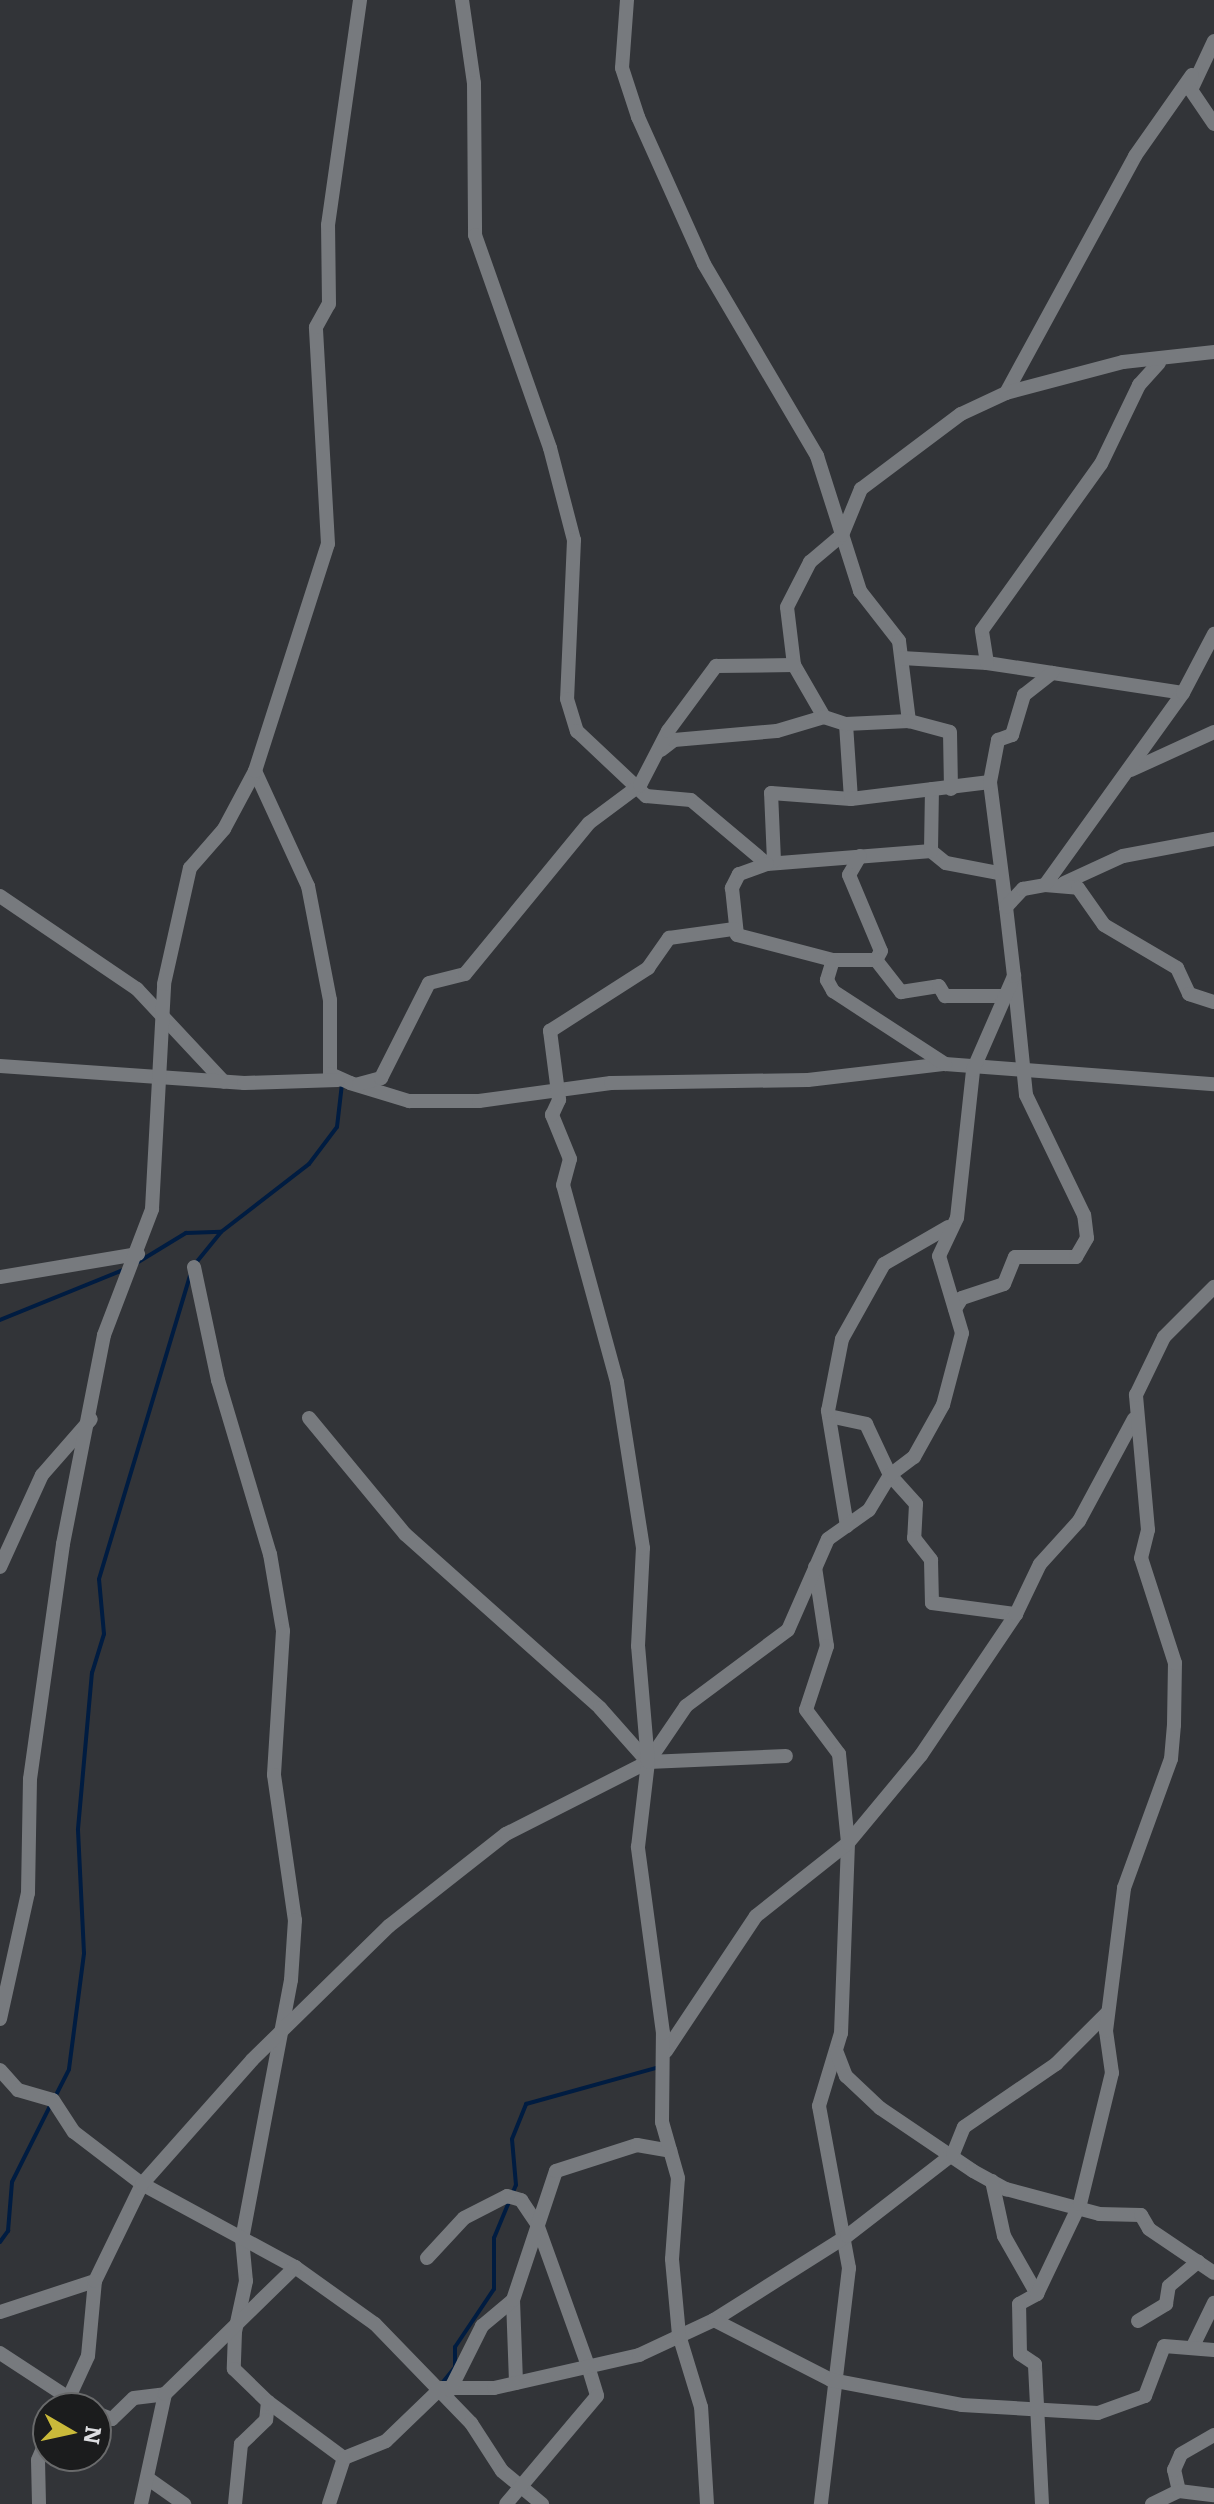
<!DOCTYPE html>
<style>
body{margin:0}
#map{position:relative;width:1214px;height:2504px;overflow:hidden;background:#323438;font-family:Literata,serif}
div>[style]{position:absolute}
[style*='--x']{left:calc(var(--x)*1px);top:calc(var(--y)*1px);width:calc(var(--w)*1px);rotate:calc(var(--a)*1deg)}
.stream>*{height:4px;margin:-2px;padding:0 2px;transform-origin:2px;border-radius:2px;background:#001c41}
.minor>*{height:14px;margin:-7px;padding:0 7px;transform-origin:7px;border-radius:7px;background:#777a7e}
span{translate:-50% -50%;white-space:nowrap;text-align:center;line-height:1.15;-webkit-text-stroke:7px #1b1c1d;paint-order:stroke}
.north{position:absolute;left:32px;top:2392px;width:80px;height:80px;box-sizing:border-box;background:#1b1c1d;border:2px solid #696a6b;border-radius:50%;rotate:99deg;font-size:22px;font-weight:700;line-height:32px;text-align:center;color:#dddee1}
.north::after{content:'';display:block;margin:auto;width:28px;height:36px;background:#caba3a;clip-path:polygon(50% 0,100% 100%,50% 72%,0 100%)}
</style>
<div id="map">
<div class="stream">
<div style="--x:135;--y:1264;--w:60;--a:-31.3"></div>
<div style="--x:186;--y:1233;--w:35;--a:-2"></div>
<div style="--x:195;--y:1264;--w:41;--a:-50.9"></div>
<div style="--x:221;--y:1232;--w:111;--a:-37.7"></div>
<div style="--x:309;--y:1164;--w:46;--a:-52.9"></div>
<div style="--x:337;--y:1127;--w:43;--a:-83.4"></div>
<div style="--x:0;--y:1320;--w:133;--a:-22.1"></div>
<div style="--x:55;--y:2097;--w:31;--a:-63"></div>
<div style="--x:69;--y:2069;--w:117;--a:-82.6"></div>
<div style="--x:84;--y:1953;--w:124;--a:-92.8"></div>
<div style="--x:78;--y:1829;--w:157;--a:-84.9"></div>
<div style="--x:92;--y:1673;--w:41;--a:-72.9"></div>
<div style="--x:104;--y:1634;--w:55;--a:-95.2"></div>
<div style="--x:99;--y:1579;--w:316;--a:-73.3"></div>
<div style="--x:0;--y:2242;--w:14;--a:-54"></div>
<div style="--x:8;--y:2231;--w:49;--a:-85.3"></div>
<div style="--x:12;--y:2182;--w:87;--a:-63.4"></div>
<div style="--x:443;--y:2382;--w:19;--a:-51"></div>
<div style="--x:455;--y:2367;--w:20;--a:-90"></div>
<div style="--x:455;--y:2347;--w:70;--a:-56.1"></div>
<div style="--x:494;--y:2289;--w:51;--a:-90"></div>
<div style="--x:494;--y:2238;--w:57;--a:-67.5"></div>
<div style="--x:516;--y:2185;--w:46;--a:-95"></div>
<div style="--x:512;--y:2139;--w:38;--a:-68"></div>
<div style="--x:526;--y:2104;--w:138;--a:-15.5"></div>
</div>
<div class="minor">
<div style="--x:462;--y:0;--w:84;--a:81.8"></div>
<div style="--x:474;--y:83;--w:152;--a:89.6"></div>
<div style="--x:475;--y:235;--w:226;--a:70.6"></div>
<div style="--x:550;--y:448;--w:95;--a:75.4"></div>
<div style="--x:574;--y:540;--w:159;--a:92.5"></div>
<div style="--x:567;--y:699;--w:34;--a:73"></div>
<div style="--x:577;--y:731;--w:95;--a:43.3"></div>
<div style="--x:646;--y:796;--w:45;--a:5.1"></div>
<div style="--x:691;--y:800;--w:99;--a:40.1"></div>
<div style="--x:767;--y:864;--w:165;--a:-4.5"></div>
<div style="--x:931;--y:851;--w:19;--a:39"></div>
<div style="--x:946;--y:863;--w:54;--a:10.7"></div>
<div style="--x:627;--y:0;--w:68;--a:94.2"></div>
<div style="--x:622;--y:68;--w:52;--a:71.9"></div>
<div style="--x:638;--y:117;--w:161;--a:65.8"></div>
<div style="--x:704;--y:264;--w:223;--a:59.5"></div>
<div style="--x:817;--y:456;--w:142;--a:72.3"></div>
<div style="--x:860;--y:591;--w:63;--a:52"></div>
<div style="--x:899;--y:641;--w:81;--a:82.9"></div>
<div style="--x:1214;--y:41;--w:54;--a:115.1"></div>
<div style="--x:1191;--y:90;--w:41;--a:55.9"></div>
<div style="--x:1006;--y:393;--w:270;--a:-61.4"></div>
<div style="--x:1135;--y:156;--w:99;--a:-54.9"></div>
<div style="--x:902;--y:658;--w:85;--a:3.4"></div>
<div style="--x:987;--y:663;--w:198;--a:8.7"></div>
<div style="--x:987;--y:663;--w:33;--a:-99"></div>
<div style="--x:982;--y:630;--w:204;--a:-54.4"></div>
<div style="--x:1101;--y:464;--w:88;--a:-64.3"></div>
<div style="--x:1139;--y:385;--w:30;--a:-48"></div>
<div style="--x:824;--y:717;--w:60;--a:-120"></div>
<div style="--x:794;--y:665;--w:58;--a:-96.9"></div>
<div style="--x:787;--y:607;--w:51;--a:-62.9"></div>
<div style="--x:810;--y:562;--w:42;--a:-40.2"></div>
<div style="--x:842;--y:535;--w:50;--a:-67.6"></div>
<div style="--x:861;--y:489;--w:125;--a:-36.9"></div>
<div style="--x:961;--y:414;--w:50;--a:-25"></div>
<div style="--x:1006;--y:393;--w:121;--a:-14.8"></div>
<div style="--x:1123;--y:362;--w:92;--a:-6.3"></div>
<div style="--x:846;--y:724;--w:75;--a:86.2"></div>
<div style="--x:661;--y:750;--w:16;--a:-38"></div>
<div style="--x:674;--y:740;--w:103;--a:-5"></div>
<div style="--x:777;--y:731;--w:49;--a:-16.6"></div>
<div style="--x:824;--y:717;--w:23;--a:18"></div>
<div style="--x:846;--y:724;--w:63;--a:-2.7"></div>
<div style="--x:909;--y:721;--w:42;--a:15"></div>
<div style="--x:950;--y:732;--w:57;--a:89"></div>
<div style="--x:1131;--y:770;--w:91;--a:-24.6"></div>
<div style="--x:255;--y:771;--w:127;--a:65.3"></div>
<div style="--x:308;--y:886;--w:116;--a:79.1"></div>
<div style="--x:330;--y:1000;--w:74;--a:90"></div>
<div style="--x:330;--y:1074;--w:22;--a:24"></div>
<div style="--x:350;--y:1083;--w:62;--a:17"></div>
<div style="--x:409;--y:1101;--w:70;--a:0"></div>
<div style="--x:479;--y:1101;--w:133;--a:-7.8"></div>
<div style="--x:611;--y:1083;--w:197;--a:-0.9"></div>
<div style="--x:808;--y:1080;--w:138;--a:-6.7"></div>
<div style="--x:945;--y:1064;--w:270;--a:4.3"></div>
<div style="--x:931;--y:851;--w:62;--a:-89.1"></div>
<div style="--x:860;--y:856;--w:22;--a:120"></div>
<div style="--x:849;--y:875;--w:82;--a:67.2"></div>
<div style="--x:881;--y:951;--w:10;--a:119"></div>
<div style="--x:774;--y:861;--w:68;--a:-92.5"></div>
<div style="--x:771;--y:793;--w:80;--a:4.3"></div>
<div style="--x:851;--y:799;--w:140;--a:-7"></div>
<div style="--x:767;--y:864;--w:30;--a:160"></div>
<div style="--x:739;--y:874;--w:16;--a:117"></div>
<div style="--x:732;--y:888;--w:47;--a:83.9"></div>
<div style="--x:737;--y:935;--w:99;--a:14.6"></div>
<div style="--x:833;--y:960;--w:43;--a:0"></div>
<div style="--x:876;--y:960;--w:41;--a:52"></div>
<div style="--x:901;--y:992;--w:38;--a:-9"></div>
<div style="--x:939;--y:986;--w:12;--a:59"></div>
<div style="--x:945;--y:996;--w:58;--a:0"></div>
<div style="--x:1064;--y:883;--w:65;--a:-24.6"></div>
<div style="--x:1123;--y:856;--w:93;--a:-10.6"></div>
<div style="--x:1045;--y:885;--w:33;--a:5"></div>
<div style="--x:1078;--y:888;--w:45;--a:54.9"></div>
<div style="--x:1104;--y:925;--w:85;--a:30.5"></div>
<div style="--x:1177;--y:968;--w:29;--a:65"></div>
<div style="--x:1189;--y:994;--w:26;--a:18"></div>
<div style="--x:0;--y:896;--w:166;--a:34.2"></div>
<div style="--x:137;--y:989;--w:127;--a:46.9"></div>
<div style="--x:1006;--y:907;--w:126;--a:-97.3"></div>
<div style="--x:990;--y:782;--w:43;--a:-79.2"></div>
<div style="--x:998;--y:740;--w:15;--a:-20"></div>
<div style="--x:1012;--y:735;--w:42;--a:-73.3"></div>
<div style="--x:1024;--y:695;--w:36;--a:-38"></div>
<div style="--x:833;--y:960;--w:21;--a:107"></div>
<div style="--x:827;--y:980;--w:13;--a:61"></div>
<div style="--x:833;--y:991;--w:134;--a:33.1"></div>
<div style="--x:0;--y:1066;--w:245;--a:4"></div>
<div style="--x:244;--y:1083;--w:94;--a:-1.8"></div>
<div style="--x:359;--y:1084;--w:23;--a:-15"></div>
<div style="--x:381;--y:1078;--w:106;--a:-63.2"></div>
<div style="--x:429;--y:983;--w:37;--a:-14"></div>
<div style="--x:465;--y:974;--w:195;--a:-50.6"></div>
<div style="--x:589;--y:823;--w:64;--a:-36.7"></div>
<div style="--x:640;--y:785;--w:61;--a:-62.6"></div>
<div style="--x:668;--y:731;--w:81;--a:-53.6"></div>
<div style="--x:716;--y:666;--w:78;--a:-0.7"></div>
<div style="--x:194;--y:1267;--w:116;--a:78"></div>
<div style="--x:218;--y:1380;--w:182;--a:73.4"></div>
<div style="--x:270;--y:1554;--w:78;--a:80.4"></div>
<div style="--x:283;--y:1631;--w:144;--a:93.6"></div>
<div style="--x:274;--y:1775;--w:147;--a:81.8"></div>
<div style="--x:295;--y:1920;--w:60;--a:93.8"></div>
<div style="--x:291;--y:1980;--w:264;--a:100.7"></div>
<div style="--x:242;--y:2239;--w:42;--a:84.6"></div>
<div style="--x:246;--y:2281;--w:52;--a:102.2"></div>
<div style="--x:235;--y:2332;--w:37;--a:92"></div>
<div style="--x:234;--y:2369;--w:47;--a:44.1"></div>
<div style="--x:268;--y:2402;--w:18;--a:96"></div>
<div style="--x:266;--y:2420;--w:35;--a:136"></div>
<div style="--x:241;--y:2444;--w:60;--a:95.7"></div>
<div style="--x:0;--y:1277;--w:140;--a:-9.5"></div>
<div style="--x:955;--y:1309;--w:13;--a:-58"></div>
<div style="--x:962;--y:1298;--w:44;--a:-18.4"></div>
<div style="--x:1004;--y:1284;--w:29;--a:-68"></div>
<div style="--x:1015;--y:1257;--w:61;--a:0"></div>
<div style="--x:1076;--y:1257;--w:22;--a:-60"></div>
<div style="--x:1087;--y:1238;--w:23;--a:-97"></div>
<div style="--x:1084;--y:1215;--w:133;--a:-115.8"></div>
<div style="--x:1026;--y:1095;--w:120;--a:-95.8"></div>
<div style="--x:829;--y:1416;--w:38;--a:12"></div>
<div style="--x:866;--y:1424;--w:56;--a:64.8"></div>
<div style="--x:890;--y:1475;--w:39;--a:48"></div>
<div style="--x:916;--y:1504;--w:34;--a:93"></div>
<div style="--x:914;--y:1538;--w:28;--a:52"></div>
<div style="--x:931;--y:1560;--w:43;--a:88.7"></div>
<div style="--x:932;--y:1603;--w:85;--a:7.5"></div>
<div style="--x:309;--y:1418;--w:151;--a:50.4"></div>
<div style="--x:405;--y:1534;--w:261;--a:41.7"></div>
<div style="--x:600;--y:1708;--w:72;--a:48.4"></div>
<div style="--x:648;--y:1762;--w:138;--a:-2.5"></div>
<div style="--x:847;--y:1526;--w:117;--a:-99.4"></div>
<div style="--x:828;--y:1411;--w:73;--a:-79"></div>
<div style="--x:842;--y:1339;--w:86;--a:-60.8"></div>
<div style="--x:884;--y:1264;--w:74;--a:-30"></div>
<div style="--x:0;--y:1567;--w:101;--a:-65.5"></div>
<div style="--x:42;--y:1475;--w:74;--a:-48.8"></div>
<div style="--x:815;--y:1567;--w:80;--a:81.4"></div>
<div style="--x:827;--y:1646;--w:67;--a:108.2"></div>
<div style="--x:806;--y:1710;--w:55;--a:53.1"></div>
<div style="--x:839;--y:1754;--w:89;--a:84.2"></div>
<div style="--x:848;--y:1843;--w:190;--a:92.1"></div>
<div style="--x:841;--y:2033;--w:76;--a:106.8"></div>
<div style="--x:819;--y:2106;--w:165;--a:79.5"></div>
<div style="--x:849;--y:2268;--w:238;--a:96.8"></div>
<div style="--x:0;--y:2019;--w:129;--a:-77.5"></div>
<div style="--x:28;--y:1893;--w:114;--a:-89"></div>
<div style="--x:30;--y:1779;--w:237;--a:-82"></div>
<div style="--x:63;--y:1544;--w:213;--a:-78.9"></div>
<div style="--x:104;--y:1335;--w:135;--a:-69.1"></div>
<div style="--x:152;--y:1209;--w:225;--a:-86.9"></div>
<div style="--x:164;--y:984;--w:119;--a:-77.4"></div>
<div style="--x:190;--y:868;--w:52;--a:-48.9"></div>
<div style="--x:224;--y:829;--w:66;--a:-61.9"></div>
<div style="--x:255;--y:771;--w:238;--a:-72.2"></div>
<div style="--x:328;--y:544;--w:217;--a:-93.2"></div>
<div style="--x:316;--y:327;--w:26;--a:-61"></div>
<div style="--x:329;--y:304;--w:79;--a:-90.7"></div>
<div style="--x:328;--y:225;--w:227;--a:-81.9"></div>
<div style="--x:666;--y:2051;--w:162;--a:-56.3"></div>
<div style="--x:756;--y:1916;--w:117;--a:-38.4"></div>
<div style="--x:848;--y:1843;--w:114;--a:-50.3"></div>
<div style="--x:921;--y:1755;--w:170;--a:-56"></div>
<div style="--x:1016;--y:1614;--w:55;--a:-64.4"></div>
<div style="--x:1040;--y:1564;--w:58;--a:-47.8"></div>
<div style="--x:1079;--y:1521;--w:116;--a:-61.7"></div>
<div style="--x:837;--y:2053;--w:25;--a:69"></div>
<div style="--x:846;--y:2076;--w:47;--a:43.3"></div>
<div style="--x:880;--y:2108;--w:112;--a:34.1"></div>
<div style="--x:973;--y:2171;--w:38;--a:29"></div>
<div style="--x:1006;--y:2189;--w:96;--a:15"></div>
<div style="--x:1099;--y:2214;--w:42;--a:1.4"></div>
<div style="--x:1141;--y:2215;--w:16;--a:60"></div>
<div style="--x:1149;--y:2229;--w:78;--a:34.1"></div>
<div style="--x:0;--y:2070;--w:27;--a:48"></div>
<div style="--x:18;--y:2090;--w:36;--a:16"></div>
<div style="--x:53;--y:2100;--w:38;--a:57"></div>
<div style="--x:74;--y:2132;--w:86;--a:37.4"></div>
<div style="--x:142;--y:2184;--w:174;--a:28.5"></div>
<div style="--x:295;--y:2267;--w:98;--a:35.5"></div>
<div style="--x:375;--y:2324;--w:138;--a:45.9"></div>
<div style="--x:471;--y:2423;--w:57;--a:57.1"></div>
<div style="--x:502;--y:2471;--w:52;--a:39.5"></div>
<div style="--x:992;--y:2181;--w:56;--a:77.7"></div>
<div style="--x:1004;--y:2236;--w:67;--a:60.4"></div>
<div style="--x:427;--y:2258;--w:54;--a:-47.2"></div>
<div style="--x:464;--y:2218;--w:48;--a:-27.1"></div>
<div style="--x:507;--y:2196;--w:15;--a:16"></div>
<div style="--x:521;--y:2200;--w:29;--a:56"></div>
<div style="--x:537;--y:2224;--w:151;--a:70.2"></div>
<div style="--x:588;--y:2366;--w:31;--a:73"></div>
<div style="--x:597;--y:2396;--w:141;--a:130.1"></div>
<div style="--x:513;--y:2300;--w:83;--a:87.9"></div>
<div style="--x:0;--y:2312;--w:100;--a:-18.1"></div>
<div style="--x:714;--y:2320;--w:157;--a:-32.3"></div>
<div style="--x:847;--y:2236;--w:134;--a:-37.7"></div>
<div style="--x:953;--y:2154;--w:29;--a:-68"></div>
<div style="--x:964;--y:2127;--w:112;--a:-34.4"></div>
<div style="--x:1056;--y:2064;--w:72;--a:-45"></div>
<div style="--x:1138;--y:2321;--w:33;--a:-31"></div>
<div style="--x:1166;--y:2304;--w:18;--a:-81"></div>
<div style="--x:1169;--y:2286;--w:38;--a:-40"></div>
<div style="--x:1194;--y:2344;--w:46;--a:-64"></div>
<div style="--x:0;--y:2353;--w:100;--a:33.2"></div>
<div style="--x:441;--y:2388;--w:53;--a:0"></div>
<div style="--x:494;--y:2388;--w:149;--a:-12.8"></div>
<div style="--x:639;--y:2355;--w:83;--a:-25"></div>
<div style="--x:714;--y:2320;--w:131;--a:27.1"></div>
<div style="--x:831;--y:2380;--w:133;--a:10.8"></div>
<div style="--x:962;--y:2405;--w:136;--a:3.4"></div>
<div style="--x:1098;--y:2413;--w:50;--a:-19.9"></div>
<div style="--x:1145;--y:2396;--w:53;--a:-69.2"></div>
<div style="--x:1164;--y:2346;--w:50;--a:4.6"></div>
<div style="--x:450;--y:2390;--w:72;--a:-63.4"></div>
<div style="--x:482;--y:2326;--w:40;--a:-40"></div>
<div style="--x:513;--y:2300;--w:136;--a:-71.6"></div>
<div style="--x:556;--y:2171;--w:85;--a:-17.8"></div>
<div style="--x:637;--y:2145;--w:34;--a:10"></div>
<div style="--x:268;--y:2402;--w:94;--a:36.4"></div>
<div style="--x:344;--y:2458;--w:48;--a:108.1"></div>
<div style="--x:64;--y:2408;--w:57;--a:-65.2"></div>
<div style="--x:88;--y:2356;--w:75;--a:-84.7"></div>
<div style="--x:95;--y:2281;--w:108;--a:-64.1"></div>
<div style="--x:142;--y:2184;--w:166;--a:-48.4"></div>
<div style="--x:252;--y:2060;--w:192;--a:-44.4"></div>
<div style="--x:389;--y:1926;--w:149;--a:-38.2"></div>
<div style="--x:506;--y:1834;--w:159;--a:-26.9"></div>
<div style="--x:648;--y:1762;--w:68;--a:-55.8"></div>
<div style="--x:686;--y:1706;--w:127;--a:-36.7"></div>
<div style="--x:788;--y:1630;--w:99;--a:-66.3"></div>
<div style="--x:828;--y:1539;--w:50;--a:-35.3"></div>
<div style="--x:869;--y:1510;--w:41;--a:-59"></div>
<div style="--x:890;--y:1475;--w:30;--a:-37"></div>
<div style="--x:914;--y:1457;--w:60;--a:-60.9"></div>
<div style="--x:943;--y:1405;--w:74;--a:-75.2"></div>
<div style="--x:962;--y:1333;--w:80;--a:-106.6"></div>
<div style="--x:939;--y:1256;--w:42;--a:-64.7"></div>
<div style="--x:957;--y:1218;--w:149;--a:-83.8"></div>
<div style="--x:973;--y:1070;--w:103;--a:-66.4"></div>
<div style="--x:1014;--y:976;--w:69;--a:-96.6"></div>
<div style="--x:1006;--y:907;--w:25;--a:-47"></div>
<div style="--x:1023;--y:889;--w:22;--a:-10"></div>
<div style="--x:1045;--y:885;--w:236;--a:-54.3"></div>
<div style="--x:1183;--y:693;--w:67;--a:-62.3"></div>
<div style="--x:96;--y:2413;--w:17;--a:21"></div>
<div style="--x:112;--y:2419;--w:30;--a:-44"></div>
<div style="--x:134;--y:2398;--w:31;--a:-7"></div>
<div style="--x:344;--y:2458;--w:45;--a:-22"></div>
<div style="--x:386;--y:2441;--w:76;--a:-43.9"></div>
<div style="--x:150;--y:2480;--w:42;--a:35.2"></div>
<div style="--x:1179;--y:2491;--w:22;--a:-103"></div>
<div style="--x:1174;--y:2470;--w:17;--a:-66"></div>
<div style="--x:1181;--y:2454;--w:38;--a:-30"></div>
<div style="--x:39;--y:2504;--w:44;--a:-91.3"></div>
<div style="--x:38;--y:2460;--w:25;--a:-67"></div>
<div style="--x:141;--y:2504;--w:113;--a:-77.7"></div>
<div style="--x:165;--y:2394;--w:182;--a:-44.3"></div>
<div style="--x:707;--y:2504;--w:97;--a:-93.5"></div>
<div style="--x:701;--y:2407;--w:75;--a:-107"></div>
<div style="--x:679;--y:2335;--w:76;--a:-95.3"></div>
<div style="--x:672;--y:2259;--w:81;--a:-85.8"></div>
<div style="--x:678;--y:2178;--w:58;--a:-105.9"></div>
<div style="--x:662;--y:2122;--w:89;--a:-89.4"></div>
<div style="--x:663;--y:2033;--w:188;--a:-97.7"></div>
<div style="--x:638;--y:1847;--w:86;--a:-83.3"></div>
<div style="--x:648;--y:1762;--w:116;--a:-94.9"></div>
<div style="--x:638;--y:1646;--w:98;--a:-87.1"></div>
<div style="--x:643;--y:1548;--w:168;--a:-98.9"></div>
<div style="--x:617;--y:1382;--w:204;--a:-105.3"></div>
<div style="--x:563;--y:1185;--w:27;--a:-75"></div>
<div style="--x:570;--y:1159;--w:48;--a:-112.2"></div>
<div style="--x:552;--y:1115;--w:17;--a:-65"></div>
<div style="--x:559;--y:1100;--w:70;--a:-97.4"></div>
<div style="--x:550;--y:1031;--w:117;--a:-32.7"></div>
<div style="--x:648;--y:968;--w:37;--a:-55"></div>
<div style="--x:669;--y:938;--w:66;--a:-7.9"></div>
<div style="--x:1042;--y:2504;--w:140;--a:-92.9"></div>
<div style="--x:1035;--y:2364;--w:18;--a:-146"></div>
<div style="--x:1020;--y:2354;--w:50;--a:-91.1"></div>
<div style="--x:1019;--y:2304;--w:21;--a:-29"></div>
<div style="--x:1037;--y:2294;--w:100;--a:-64.5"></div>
<div style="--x:1080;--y:2204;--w:135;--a:-76.3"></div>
<div style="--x:1112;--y:2073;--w:42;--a:-98.1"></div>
<div style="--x:1106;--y:2031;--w:144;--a:-82.8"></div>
<div style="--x:1124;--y:1888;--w:137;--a:-70"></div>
<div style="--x:1171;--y:1759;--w:34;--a:-85"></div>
<div style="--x:1174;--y:1725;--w:62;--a:-89.1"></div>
<div style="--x:1175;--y:1663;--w:110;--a:-107.9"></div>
<div style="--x:1141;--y:1558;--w:29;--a:-76"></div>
<div style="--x:1148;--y:1530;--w:136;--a:-95.1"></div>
<div style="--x:1136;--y:1395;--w:64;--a:-64.2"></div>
<div style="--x:1164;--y:1337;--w:71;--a:-45"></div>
<div style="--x:1152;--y:2504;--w:30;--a:-26"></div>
<div style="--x:1179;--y:2491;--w:35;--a:7"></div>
</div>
<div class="north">N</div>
</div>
